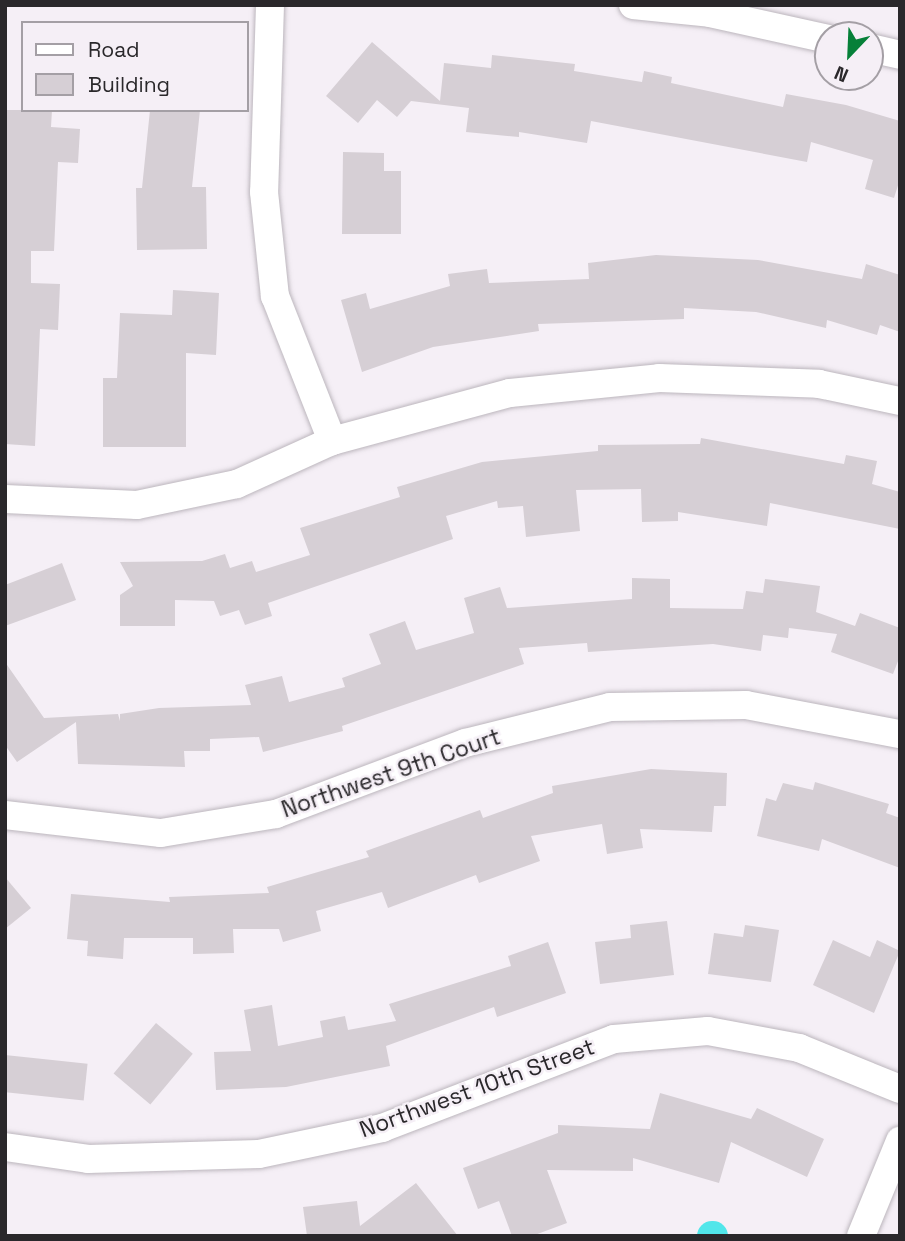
<!DOCTYPE html>
<style>
body{margin:0}
#map{position:relative;width:905px;height:1241px;overflow:hidden;background:#f5eff6;font-family:"Space Grotesk",sans-serif}
div>[style]{position:absolute}
[style*='--x']{left:calc(var(--x)*1px);top:calc(var(--y)*1px);width:calc(var(--w)*1px);rotate:calc(var(--a)*1deg)}
.canal>*{height:30px;margin:-15px;padding:0 15px;transform-origin:15px;border-radius:15px;background:#51e6ea}
.building>*{inset:0;background:#d6cfd5;transform-origin:0 0}
.roads{filter:drop-shadow(0 0 2px #bcb6bd) drop-shadow(0 0 2px #bcb6bd)}
.minor>*{height:28px;margin:-14px;padding:0 14px;transform-origin:14px;border-radius:14px;background:#fff}
span{translate:-50% -50%;white-space:nowrap;text-align:center;line-height:1.15;-webkit-text-stroke:5px #f5eff6;paint-order:stroke}
.street-label{font-size:23px;color:#2a282b}
.frame{position:absolute;inset:0;border:7px solid #2a282b;pointer-events:none}
.legend{position:absolute;left:21px;top:21px;width:228px;height:91px;box-sizing:border-box;background:#f5eff6;border:2px solid #a49fa5;margin:0;padding:9px 12px;list-style:none;font-size:21px;color:#2a282b}
.legend li{display:flex;align-items:center;gap:14px;height:35px}
.legend b{width:35px;border:2px solid #a49fa5}
.north{position:absolute;left:814px;top:21px;width:70px;height:70px;box-sizing:border-box;background:#f5eff6;border:2px solid #a49fa5;border-radius:50%;rotate:203deg;font-size:19px;font-weight:700;line-height:28px;text-align:center;color:#2a282b}
.north::after{content:'';display:block;margin:auto;width:24px;height:32px;background:#068039;clip-path:polygon(50% 0,100% 100%,50% 72%,0 100%)}
</style>
<div id="map">
<div class="canal">
<div style="--x:712;--y:1236;--w:1;--a:0"></div>
</div>
<div class="building">
<div style="clip-path:polygon(372px 42px,440px 101px,444px 63px,491px 68px,492px 55px,575px 64px,574px 71px,642px 82px,644px 71px,672px 77px,671px 83px,783px 107px,786px 94px,846px 105px,900px 121px,900px 179px,894px 198px,865px 189px,873px 160px,811px 142px,807px 162px,591px 121px,587px 143px,519px 132px,519px 137px,466px 132px,469px 108px,411px 101px,397px 117px,377px 100px,358px 123px,326px 96px)"></div>
<div style="clip-path:polygon(5px 110px,52px 110px,51px 127px,80px 129px,78px 163px,58px 162px,54px 251px,31px 251px,31px 283px,60px 284px,58px 330px,40px 329px,35px 446px,5px 444px)"></div>
<div style="clip-path:polygon(150px 110px,200px 110px,192px 187px,206px 187px,207px 249px,137px 250px,136px 188px,142px 188px)"></div>
<div style="clip-path:polygon(343px 152px,384px 153px,384px 171px,401px 171px,401px 234px,342px 234px)"></div>
<div style="clip-path:polygon(656px 255px,758px 260px,862px 279px,866px 264px,900px 275px,900px 332px,880px 325px,877px 335px,827px 320px,826px 328px,756px 312px,684px 308px,684px 319px,538px 324px,539px 331px,433px 347px,362px 372px,341px 300px,366px 293px,370px 309px,450px 286px,448px 274px,487px 269px,489px 283px,589px 279px,588px 263px)"></div>
<div style="clip-path:polygon(173px 290px,219px 293px,216px 355px,186px 353px,186px 447px,103px 447px,103px 378px,117px 378px,120px 313px,172px 315px)"></div>
<div style="clip-path:polygon(701px 438px,844px 464px,846px 455px,877px 461px,872px 484px,900px 492px,900px 529px,770px 503px,767px 526px,678px 512px,678px 521px,642px 522px,641px 489px,576px 490px,580px 531px,526px 537px,523px 506px,498px 508px,497px 501px,446px 516px,453px 539px,268px 603px,272px 616px,245px 625px,239px 610px,220px 616px,214px 601px,175px 600px,175px 626px,120px 626px,120px 595px,133px 586px,120px 562px,202px 561px,225px 554px,230px 568px,252px 561px,256px 572px,310px 555px,300px 528px,400px 497px,397px 487px,482px 462px,598px 451px,598px 445px,700px 444px)"></div>
<div style="clip-path:polygon(62px 563px,76px 600px,5px 626px,5px 585px)"></div>
<div style="clip-path:polygon(632px 578px,670px 579px,670px 608px,743px 609px,746px 591px,763px 593px,765px 579px,820px 586px,816px 612px,855px 626px,860px 613px,900px 628px,900px 656px,893px 674px,831px 652px,837px 634px,789px 628px,788px 638px,763px 635px,761px 651px,713px 644px,588px 652px,587px 643px,519px 648px,524px 664px,342px 726px,343px 731px,263px 752px,259px 737px,210px 739px,210px 751px,184px 751px,185px 767px,78px 764px,76px 722px,17px 762px,5px 745px,5px 662px,44px 718px,118px 714px,120px 721px,120px 714px,159px 708px,251px 705px,245px 685px,282px 676px,289px 702px,345px 687px,342px 678px,381px 664px,369px 634px,405px 621px,416px 650px,474px 633px,464px 598px,500px 587px,507px 608px,632px 599px)"></div>
<div style="clip-path:polygon(651px 769px,727px 773px,726px 806px,714px 806px,712px 832px,640px 829px,643px 848px,607px 854px,602px 824px,531px 836px,540px 861px,479px 883px,476px 875px,388px 908px,382px 892px,316px 911px,321px 931px,283px 942px,279px 929px,233px 929px,234px 953px,193px 954px,193px 938px,124px 938px,123px 959px,87px 956px,88px 941px,67px 939px,71px 894px,170px 902px,169px 897px,269px 893px,267px 887px,369px 857px,366px 851px,480px 810px,483px 818px,553px 793px,552px 786px)"></div>
<div style="clip-path:polygon(815px 782px,889px 804px,886px 813px,900px 818px,900px 868px,822px 839px,819px 851px,757px 836px,766px 798px,776px 801px,783px 783px,813px 790px)"></div>
<div style="clip-path:polygon(5px 877px,31px 908px,5px 929px)"></div>
<div style="clip-path:polygon(667px 921px,674px 975px,600px 984px,595px 942px,631px 938px,630px 925px)"></div>
<div style="clip-path:polygon(745px 925px,779px 930px,771px 982px,708px 974px,714px 933px,743px 937px)"></div>
<div style="clip-path:polygon(833px 940px,870px 957px,877px 940px,900px 951px,874px 1013px,813px 985px)"></div>
<div style="clip-path:polygon(548px 942px,566px 993px,497px 1017px,494px 1007px,386px 1046px,390px 1066px,286px 1087px,216px 1090px,214px 1052px,251px 1051px,244px 1010px,272px 1005px,278px 1046px,323px 1037px,320px 1021px,345px 1016px,348px 1030px,396px 1021px,389px 1004px,511px 966px,508px 956px)"></div>
<div style="left:156px;top:1023px;width:48px;height:66px;rotate:40deg"></div>
<div style="left:5px;top:1055px;width:83px;height:37px;rotate:6deg"></div>
<div style="clip-path:polygon(660px 1093px,751px 1119px,757px 1108px,824px 1139px,807px 1177px,731px 1142px,719px 1183px,633px 1158px,633px 1171px,547px 1170px,567px 1223px,532px 1236px,512px 1236px,499px 1201px,478px 1209px,463px 1168px,558px 1133px,558px 1125px,650px 1129px)"></div>
<div style="clip-path:polygon(416px 1183px,458px 1236px,307px 1236px,303px 1207px,357px 1201px,360px 1226px)"></div>
</div>
<div class="roads">
<div class="minor">
<div style="--x:270;--y:5;--w:187;--a:91.8"></div>
<div style="--x:264;--y:192;--w:105;--a:84"></div>
<div style="--x:275;--y:296;--w:156;--a:68.5"></div>
<div style="--x:633;--y:5;--w:77;--a:5.9"></div>
<div style="--x:710;--y:13;--w:121;--a:12.4"></div>
<div style="--x:870;--y:48;--w:31;--a:13"></div>
<div style="--x:5;--y:499;--w:132;--a:2.6"></div>
<div style="--x:137;--y:505;--w:102;--a:-11.9"></div>
<div style="--x:237;--y:484;--w:104;--a:-24.4"></div>
<div style="--x:332;--y:441;--w:184;--a:-15.1"></div>
<div style="--x:510;--y:393;--w:150;--a:-5.7"></div>
<div style="--x:659;--y:378;--w:160;--a:2.1"></div>
<div style="--x:819;--y:384;--w:83;--a:11.9"></div>
<div style="--x:5;--y:815;--w:157;--a:6.6"></div>
<div style="--x:161;--y:833;--w:117;--a:-9.4"></div>
<div style="--x:276;--y:814;--w:202;--a:-20.6"></div>
<div style="--x:465;--y:743;--w:149;--a:-13.9"></div>
<div style="--x:610;--y:707;--w:136;--a:-0.8"></div>
<div style="--x:746;--y:705;--w:157;--a:10.7"></div>
<div style="--x:5;--y:1147;--w:84;--a:8.2"></div>
<div style="--x:88;--y:1159;--w:171;--a:-1.7"></div>
<div style="--x:259;--y:1154;--w:126;--a:-11.9"></div>
<div style="--x:382;--y:1128;--w:248;--a:-21"></div>
<div style="--x:614;--y:1039;--w:94;--a:-4.9"></div>
<div style="--x:708;--y:1031;--w:93;--a:10.6"></div>
<div style="--x:799;--y:1048;--w:109;--a:22.1"></div>
<div style="--x:861;--y:1236;--w:103;--a:-67.7"></div>
</div>
</div>
<div class="street-label">
<span style="left:391px;top:773px;rotate:-19deg">Northwest 9th Court</span>
<span style="left:477px;top:1088px;rotate:-20deg">Northwest 10th Street</span>
</div>
<div class="frame"></div>
<ul class="legend">
<li><b style="height:9px;background:#fff"></b>Road</li>
<li><b style="height:19px;background:#d6cfd5"></b>Building</li>
</ul>
<div class="north">N</div>
</div>
